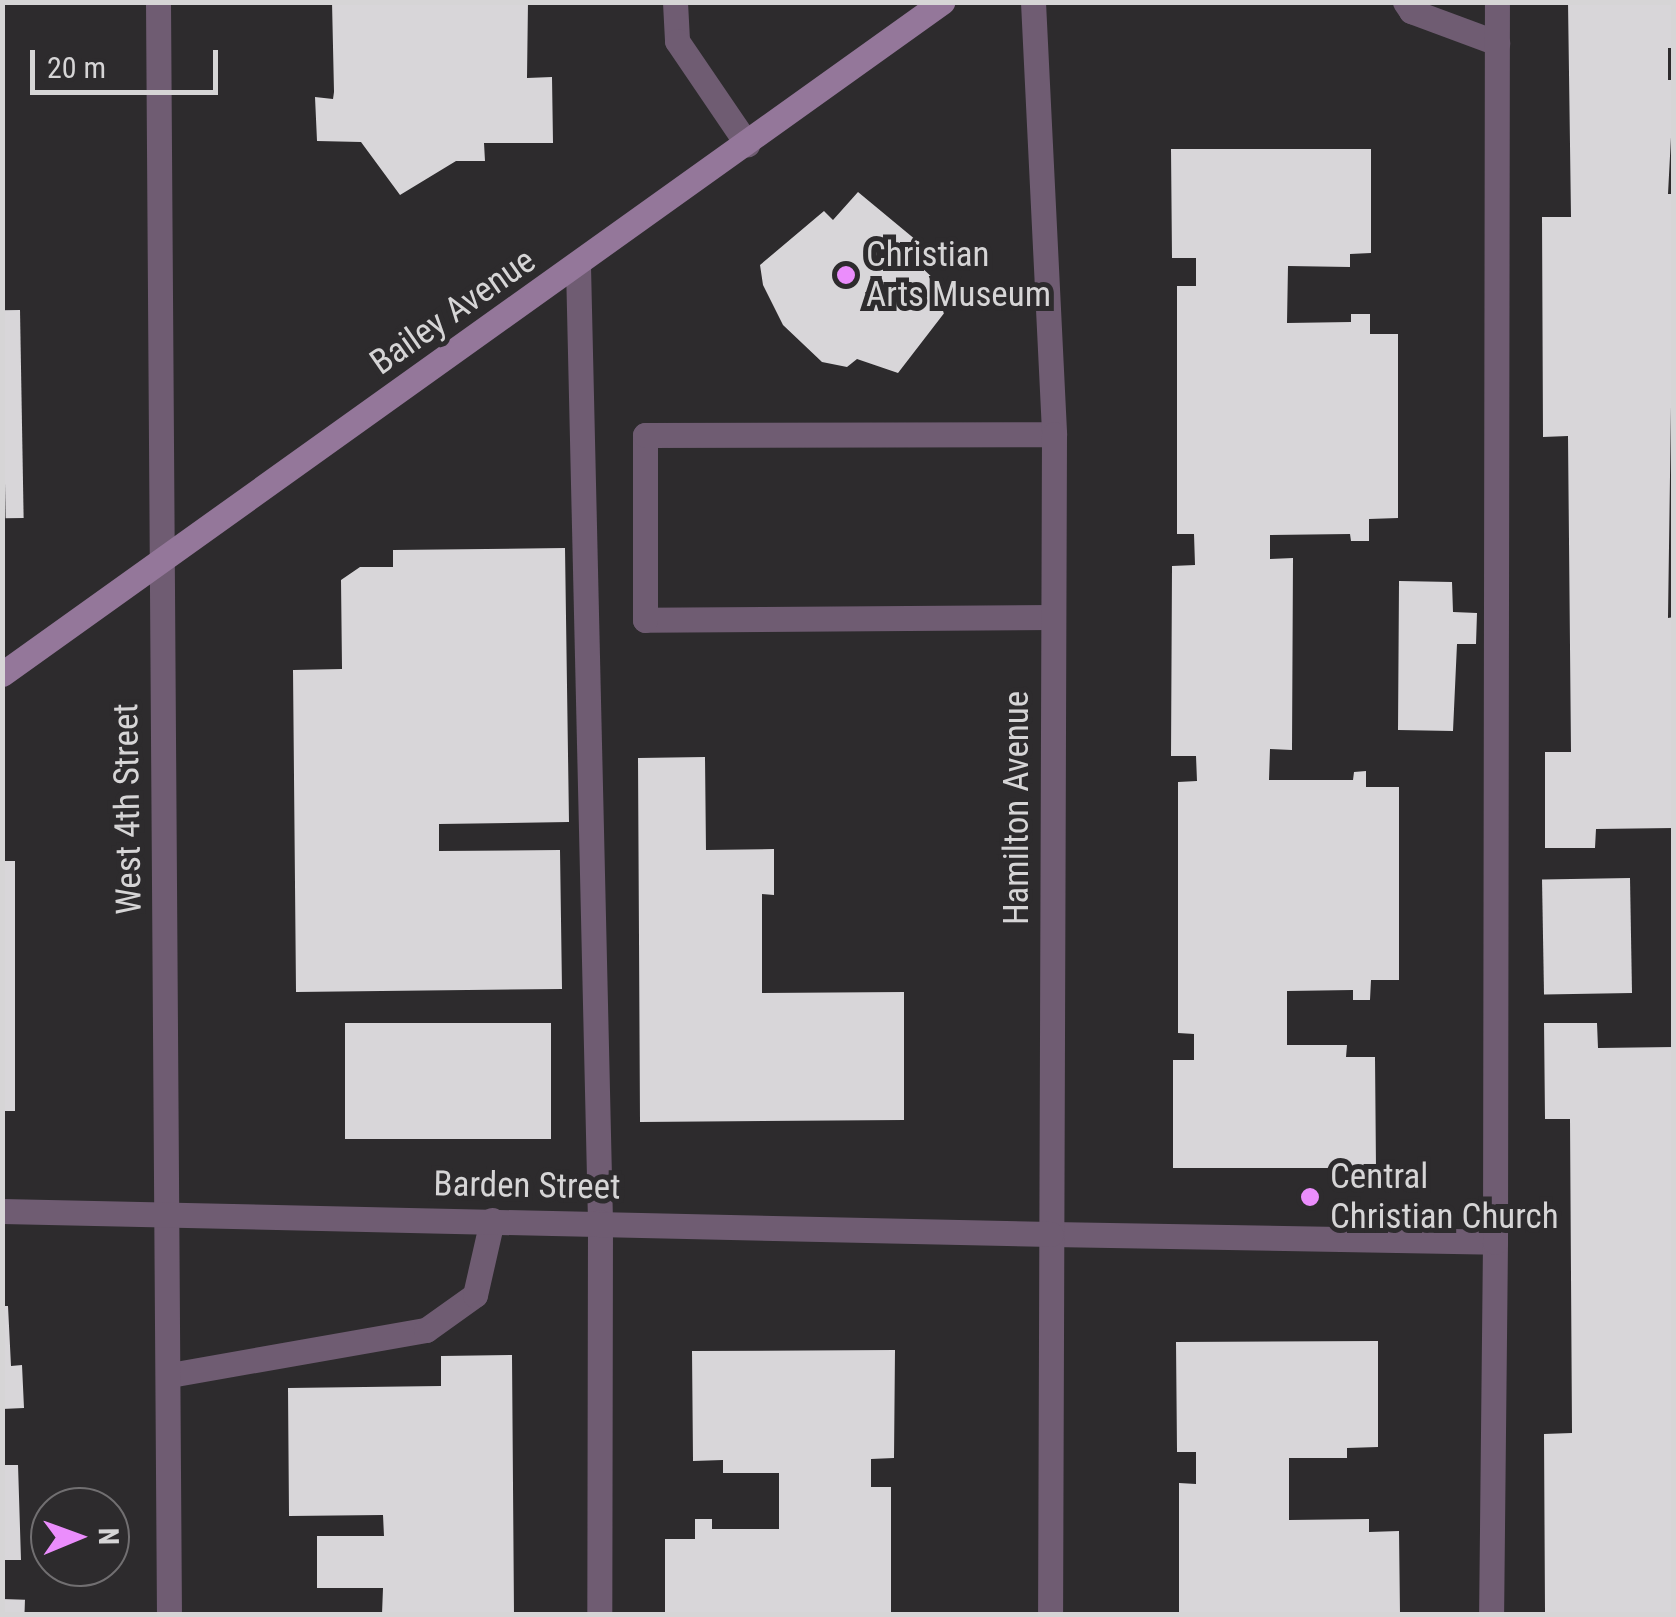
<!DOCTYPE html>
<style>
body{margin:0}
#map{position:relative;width:1676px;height:1617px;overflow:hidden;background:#2d2b2d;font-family:"Roboto Condensed",sans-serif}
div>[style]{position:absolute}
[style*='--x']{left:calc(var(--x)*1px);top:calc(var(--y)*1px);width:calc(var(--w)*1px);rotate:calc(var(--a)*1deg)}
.building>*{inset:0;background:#d8d6d9;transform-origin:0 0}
.lane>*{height:25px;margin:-12.5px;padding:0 12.5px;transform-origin:12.5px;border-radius:12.5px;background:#6f5c72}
.street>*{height:25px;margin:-12.5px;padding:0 12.5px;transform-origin:12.5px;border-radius:12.5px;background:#6f5c72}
.secondary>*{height:25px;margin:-12.5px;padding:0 12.5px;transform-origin:12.5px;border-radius:12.5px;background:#94779a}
.dots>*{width:28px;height:28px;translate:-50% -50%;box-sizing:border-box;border:5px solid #2d2b2d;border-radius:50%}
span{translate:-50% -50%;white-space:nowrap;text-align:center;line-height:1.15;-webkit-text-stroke:10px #2d2b2d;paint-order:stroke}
.poi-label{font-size:35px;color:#d6d5d6}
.left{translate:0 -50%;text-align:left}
.street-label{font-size:35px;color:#d6d5d6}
.frame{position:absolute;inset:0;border:5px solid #d6d5d6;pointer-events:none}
.north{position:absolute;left:30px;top:1487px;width:100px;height:100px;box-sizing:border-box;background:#2d2b2d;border:2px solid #716f71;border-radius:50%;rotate:89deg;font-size:28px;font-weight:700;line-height:40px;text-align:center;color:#d6d5d6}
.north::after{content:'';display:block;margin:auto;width:35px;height:45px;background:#eb8dfc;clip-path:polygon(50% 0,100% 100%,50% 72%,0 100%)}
.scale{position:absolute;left:30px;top:50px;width:188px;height:45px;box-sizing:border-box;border:5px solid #d6d5d6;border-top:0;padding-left:12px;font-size:30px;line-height:35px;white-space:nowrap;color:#d6d5d6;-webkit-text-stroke:8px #2d2b2d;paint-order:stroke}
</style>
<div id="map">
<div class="building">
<div style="clip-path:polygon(332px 2px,528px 2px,527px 78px,552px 77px,553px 143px,484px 143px,485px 161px,456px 161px,400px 195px,361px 142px,317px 141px,315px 97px,333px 99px,334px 92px)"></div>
<div style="clip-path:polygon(1568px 2px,1674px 2px,1674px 48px,1668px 48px,1668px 80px,1674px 80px,1668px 194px,1674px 194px,1668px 618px,1674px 617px,1674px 828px,1596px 829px,1595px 848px,1545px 848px,1545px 752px,1571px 752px,1568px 436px,1543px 437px,1542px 217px,1571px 217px)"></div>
<div style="clip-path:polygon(1171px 149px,1371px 149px,1371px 253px,1350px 254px,1350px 267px,1288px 266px,1287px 323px,1351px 322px,1351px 314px,1370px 314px,1370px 334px,1398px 334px,1398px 518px,1369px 519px,1369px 541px,1351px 541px,1350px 534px,1270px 535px,1270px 559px,1293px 558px,1292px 750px,1270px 749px,1269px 780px,1353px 780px,1354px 772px,1366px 771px,1366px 787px,1399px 787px,1399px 980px,1371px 980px,1370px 1000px,1353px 1000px,1353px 990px,1287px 991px,1287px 1045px,1347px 1045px,1346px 1057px,1375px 1057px,1376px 1168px,1173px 1168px,1173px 1060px,1194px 1060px,1194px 1034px,1178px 1033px,1178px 782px,1197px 781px,1196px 756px,1171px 756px,1172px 566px,1195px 565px,1194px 534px,1177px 534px,1177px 286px,1196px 286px,1196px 258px,1172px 258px)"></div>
<div style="clip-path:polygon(858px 192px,928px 250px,918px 264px,955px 299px,898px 373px,857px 359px,847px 367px,822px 362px,783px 325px,763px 285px,760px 265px,824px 211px,833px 220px)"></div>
<div style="left:20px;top:310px;width:208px;height:18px;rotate:89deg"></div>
<div style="clip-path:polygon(565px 548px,569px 822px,439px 824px,439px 851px,560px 850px,562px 989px,296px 992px,293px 670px,342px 669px,341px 580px,360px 567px,393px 567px,393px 550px)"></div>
<div style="clip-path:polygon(1399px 581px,1452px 582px,1453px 612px,1477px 613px,1476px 644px,1457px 644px,1453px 731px,1398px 730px)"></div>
<div style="clip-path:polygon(705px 757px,706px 850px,774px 849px,774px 895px,762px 894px,762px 993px,904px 992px,904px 1120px,640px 1122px,638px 758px)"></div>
<div style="left:2px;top:861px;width:13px;height:250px"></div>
<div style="left:1630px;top:878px;width:115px;height:88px;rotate:89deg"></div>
<div style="left:345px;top:1023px;width:206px;height:116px"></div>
<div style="clip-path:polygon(1544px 1023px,1597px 1023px,1598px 1048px,1674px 1047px,1674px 1614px,1545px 1614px,1544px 1434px,1572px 1433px,1570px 1119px,1545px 1119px)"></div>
<div style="clip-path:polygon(2px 1306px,8px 1306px,11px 1366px,22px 1365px,24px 1408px,2px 1409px)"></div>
<div style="clip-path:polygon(1378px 1341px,1378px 1447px,1347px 1448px,1347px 1458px,1289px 1458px,1289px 1520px,1369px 1519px,1369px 1532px,1399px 1531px,1400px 1614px,1179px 1614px,1179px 1483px,1196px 1484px,1196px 1452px,1177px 1452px,1176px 1342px)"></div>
<div style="clip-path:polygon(895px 1350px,894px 1458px,871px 1459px,871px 1487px,891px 1487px,891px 1614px,665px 1614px,665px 1539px,695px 1539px,695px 1519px,712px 1519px,712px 1529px,779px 1529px,779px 1473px,723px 1473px,723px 1460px,693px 1461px,692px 1351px)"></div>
<div style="clip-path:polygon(512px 1355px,514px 1614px,382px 1614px,383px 1588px,317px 1588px,317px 1536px,384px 1536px,383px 1515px,289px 1516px,288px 1388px,441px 1386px,441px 1356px)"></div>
<div style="clip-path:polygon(2px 1465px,18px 1465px,21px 1560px,2px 1560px)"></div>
<div style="left:2px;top:1599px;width:23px;height:15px;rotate:2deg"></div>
</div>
<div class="lane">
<div style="--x:675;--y:2;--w:39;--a:87"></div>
<div style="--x:677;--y:41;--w:125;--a:55.8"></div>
<div style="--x:1405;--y:2;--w:11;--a:56"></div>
<div style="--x:1411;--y:11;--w:92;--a:20.4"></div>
<div style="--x:578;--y:266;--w:956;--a:88.68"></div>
<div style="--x:600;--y:1222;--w:392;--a:90.1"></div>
<div style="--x:1053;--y:617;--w:408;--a:179.6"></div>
<div style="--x:645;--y:620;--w:185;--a:-90"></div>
<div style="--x:645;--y:435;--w:409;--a:-0.1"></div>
<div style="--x:1051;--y:1234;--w:444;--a:1"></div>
<div style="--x:1495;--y:1242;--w:372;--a:90.6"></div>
<div style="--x:1495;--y:1242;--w:1240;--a:-89.91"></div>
<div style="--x:170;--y:1375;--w:260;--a:-10"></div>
<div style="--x:426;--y:1330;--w:60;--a:-35.5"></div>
<div style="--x:475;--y:1295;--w:77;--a:-77.2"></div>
</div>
<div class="street">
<div style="--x:158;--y:2;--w:1612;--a:89.61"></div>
<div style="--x:1033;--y:2;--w:433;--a:87.2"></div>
<div style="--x:1054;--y:434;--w:1180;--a:90.19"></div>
<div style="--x:2;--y:1211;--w:1049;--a:1.26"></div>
</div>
<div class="secondary">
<div style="--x:2;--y:674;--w:1156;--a:-35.56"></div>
</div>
<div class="dots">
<div style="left:846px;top:275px;background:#eb8dfc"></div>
<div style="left:1310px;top:1197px;background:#eb8dfc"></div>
</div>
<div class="poi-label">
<span class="left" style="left:866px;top:275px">Christian<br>Arts Museum</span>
<span class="left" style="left:1330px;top:1197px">Central<br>Christian Church</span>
</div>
<div class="street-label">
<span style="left:453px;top:312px;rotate:-35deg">Bailey Avenue</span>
<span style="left:1017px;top:808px;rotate:-90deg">Hamilton Avenue</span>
<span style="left:128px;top:809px;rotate:-91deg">West 4th Street</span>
<span style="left:527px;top:1186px;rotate:1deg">Barden Street</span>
</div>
<div class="frame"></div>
<div class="north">N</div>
<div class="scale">20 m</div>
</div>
